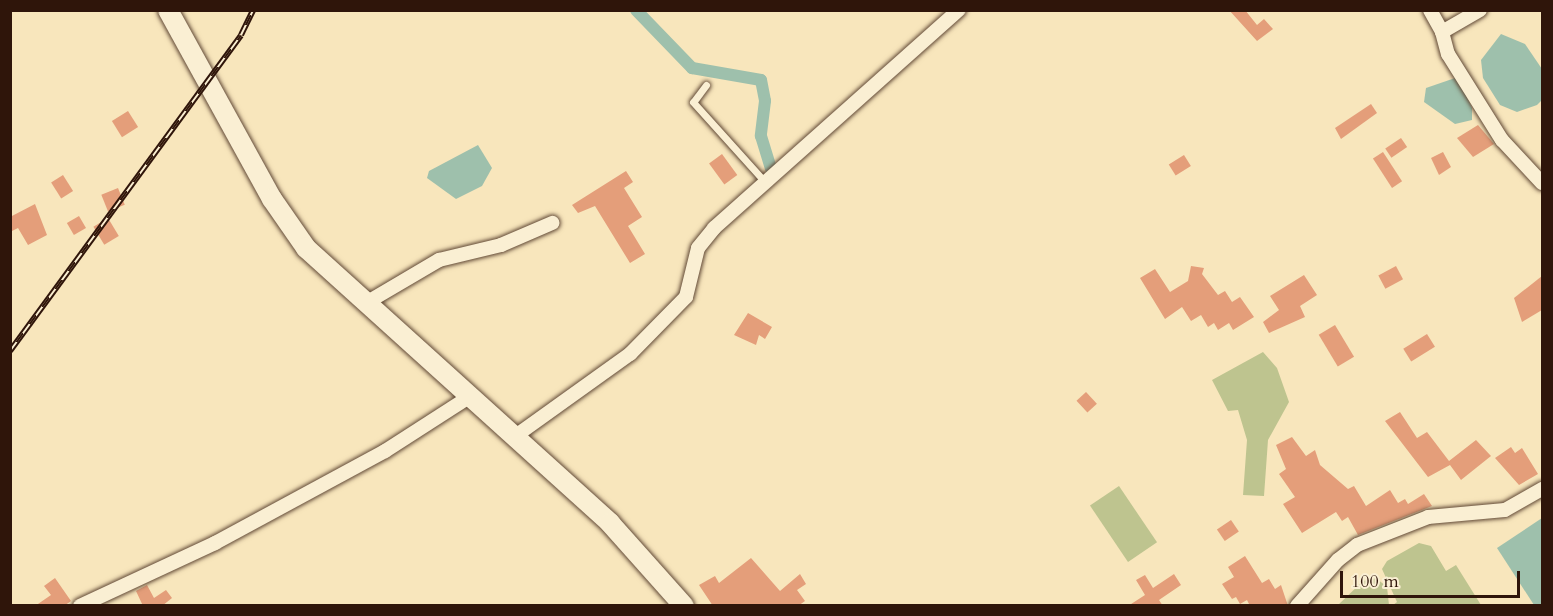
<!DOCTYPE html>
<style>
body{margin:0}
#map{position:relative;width:1553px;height:616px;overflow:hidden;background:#f8e6bc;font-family:Cardo,serif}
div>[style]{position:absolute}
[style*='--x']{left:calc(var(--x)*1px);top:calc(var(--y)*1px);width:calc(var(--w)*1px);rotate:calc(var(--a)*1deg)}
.green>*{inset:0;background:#bec48f;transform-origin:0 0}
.water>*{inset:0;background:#9ec0ac}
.canal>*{height:12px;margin:-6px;padding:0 6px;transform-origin:6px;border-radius:6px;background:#9ec0ac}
.building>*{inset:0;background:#e49e7a;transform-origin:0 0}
.roads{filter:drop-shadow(0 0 2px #614936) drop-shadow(0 0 2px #614936)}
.lane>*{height:7px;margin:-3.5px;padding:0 3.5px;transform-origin:3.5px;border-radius:3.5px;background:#faefd3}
.street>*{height:14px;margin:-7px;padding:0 7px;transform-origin:7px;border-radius:7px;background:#faefd3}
.secondary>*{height:20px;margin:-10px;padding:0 10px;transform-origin:10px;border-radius:10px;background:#faefd3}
.rail>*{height:6px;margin-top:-3px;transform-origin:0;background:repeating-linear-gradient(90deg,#faefd3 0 11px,#2f150a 0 22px);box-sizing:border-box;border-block:2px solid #2f150a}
span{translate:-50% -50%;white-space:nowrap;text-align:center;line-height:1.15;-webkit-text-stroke:4.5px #faefd3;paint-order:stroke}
.frame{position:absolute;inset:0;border:12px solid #2f150a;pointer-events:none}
.scale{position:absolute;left:1340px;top:571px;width:180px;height:27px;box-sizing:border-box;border:3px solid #2f150a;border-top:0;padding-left:8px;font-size:18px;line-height:21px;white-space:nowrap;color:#2f150a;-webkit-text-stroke:4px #faefd3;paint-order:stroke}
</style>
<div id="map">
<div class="green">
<div style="clip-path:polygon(1263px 352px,1277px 368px,1289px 402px,1268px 440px,1264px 496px,1243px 495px,1247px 440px,1238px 410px,1228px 411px,1212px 380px)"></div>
<div style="left:1119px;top:486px;width:68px;height:35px;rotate:56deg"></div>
<div style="clip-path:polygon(1419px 543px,1431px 546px,1446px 571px,1456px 565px,1481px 605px,1393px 605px,1397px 602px,1382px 569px,1387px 561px)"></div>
<div style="clip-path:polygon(1376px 578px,1387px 587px,1389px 605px,1338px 605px,1363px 581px)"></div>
</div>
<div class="water">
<div style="clip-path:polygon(1501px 34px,1525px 44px,1542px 69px,1542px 100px,1537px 105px,1517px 112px,1500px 105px,1483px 78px,1481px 60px)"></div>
<div style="clip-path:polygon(1458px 77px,1472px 108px,1472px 120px,1455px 124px,1424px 102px,1426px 88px)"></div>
<div style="clip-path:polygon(478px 145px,492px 168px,482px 186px,456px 199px,427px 178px,429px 171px)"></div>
<div style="clip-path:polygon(1542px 518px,1542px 605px,1534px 605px,1497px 548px)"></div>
</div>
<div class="canal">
<div style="--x:636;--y:10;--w:81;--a:46"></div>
<div style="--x:692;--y:68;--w:70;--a:9.9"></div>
<div style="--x:761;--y:80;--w:21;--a:79"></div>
<div style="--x:765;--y:101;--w:35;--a:97"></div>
<div style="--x:761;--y:136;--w:34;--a:73"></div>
</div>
<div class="building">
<div style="clip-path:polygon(1229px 10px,1245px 10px,1257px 25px,1264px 19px,1273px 29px,1257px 41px)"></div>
<div style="clip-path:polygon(1371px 104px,1377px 113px,1341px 139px,1335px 128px)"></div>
<div style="left:128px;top:111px;width:19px;height:19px;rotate:58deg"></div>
<div style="clip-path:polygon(1478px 125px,1494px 144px,1473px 157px,1457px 138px)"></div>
<div style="left:1401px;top:138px;width:11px;height:19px;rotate:56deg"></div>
<div style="left:1383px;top:152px;width:35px;height:12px;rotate:57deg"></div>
<div style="clip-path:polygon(1443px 152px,1451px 167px,1439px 175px,1431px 158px)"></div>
<div style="left:722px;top:154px;width:26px;height:16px;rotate:54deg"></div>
<div style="left:1184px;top:155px;width:13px;height:18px;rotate:58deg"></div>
<div style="clip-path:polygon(626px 171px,633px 182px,624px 188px,642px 217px,628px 226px,645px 254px,630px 263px,595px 206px,578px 213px,572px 205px)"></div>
<div style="left:63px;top:175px;width:19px;height:14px;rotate:58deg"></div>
<div style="left:118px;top:188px;width:18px;height:18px;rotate:68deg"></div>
<div style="clip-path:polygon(35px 204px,47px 235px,28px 245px,18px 228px,10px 232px,10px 217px)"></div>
<div style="left:79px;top:216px;width:14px;height:14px;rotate:60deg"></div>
<div style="left:108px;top:218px;width:21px;height:17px;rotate:59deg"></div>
<div style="clip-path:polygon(1191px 266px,1204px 268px,1202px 274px,1218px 295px,1225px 291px,1232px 302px,1240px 297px,1254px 317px,1233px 330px,1229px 323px,1218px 330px,1214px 323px,1208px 327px,1201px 315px,1191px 321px,1182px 307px,1165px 319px,1140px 278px,1155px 269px,1170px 292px,1188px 281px)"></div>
<div style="left:1396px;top:266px;width:15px;height:20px;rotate:62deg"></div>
<div style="clip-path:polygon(1304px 275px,1317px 295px,1300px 306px,1305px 317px,1269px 333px,1263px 322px,1279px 310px,1270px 296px)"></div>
<div style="clip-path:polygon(1542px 276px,1542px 310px,1522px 322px,1514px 298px)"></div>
<div style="clip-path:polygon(748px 313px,772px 327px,765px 339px,759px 335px,756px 345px,734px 335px)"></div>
<div style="left:1335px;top:325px;width:37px;height:19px;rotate:59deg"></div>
<div style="left:1427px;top:334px;width:15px;height:28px;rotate:58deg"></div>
<div style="left:1086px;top:392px;width:16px;height:13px;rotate:47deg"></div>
<div style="clip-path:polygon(1400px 412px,1417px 438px,1427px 432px,1449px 461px,1476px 440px,1491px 456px,1461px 480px,1450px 465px,1428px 477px,1385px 421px)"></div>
<div style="clip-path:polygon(1292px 437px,1306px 456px,1315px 450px,1320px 465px,1348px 489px,1354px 486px,1366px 506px,1390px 490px,1398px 503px,1405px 499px,1408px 504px,1424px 494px,1432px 506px,1358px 535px,1348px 517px,1342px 521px,1336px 512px,1302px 533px,1283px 504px,1295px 497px,1279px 474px,1286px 469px,1276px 445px)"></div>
<div style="clip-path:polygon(1511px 447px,1515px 453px,1522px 448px,1538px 474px,1519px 485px,1495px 458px)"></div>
<div style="left:1231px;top:520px;width:14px;height:17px;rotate:56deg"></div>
<div style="clip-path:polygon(1245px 556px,1262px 583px,1269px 579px,1275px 589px,1281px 585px,1288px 606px,1250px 606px,1247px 600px,1240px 604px,1236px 597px,1232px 599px,1222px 584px,1234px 577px,1228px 567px)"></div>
<div style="clip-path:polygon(751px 558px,780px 591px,800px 574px,806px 584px,797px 590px,805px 601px,798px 606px,713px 606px,699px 585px,715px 576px,719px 583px)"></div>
<div style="clip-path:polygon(1174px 574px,1181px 585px,1159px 600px,1163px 606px,1128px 606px,1145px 595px,1136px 580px,1145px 575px,1153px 588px)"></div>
<div style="clip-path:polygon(55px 578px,71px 601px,64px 606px,35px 606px,51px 595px,44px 586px)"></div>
<div style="clip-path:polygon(147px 585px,154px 598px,166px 590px,172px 598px,162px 606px,143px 606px,136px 591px)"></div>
</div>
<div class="roads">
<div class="lane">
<div style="--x:706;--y:85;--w:21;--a:127"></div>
<div style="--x:693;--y:102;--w:109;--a:48"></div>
</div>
<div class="street">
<div style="--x:1430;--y:10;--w:25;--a:61"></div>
<div style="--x:1480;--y:10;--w:44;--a:149.9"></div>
<div style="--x:1442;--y:32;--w:23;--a:75"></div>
<div style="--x:1448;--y:54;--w:102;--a:57.9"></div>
<div style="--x:1502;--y:140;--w:59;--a:47.1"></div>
<div style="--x:366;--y:303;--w:85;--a:-30.5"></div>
<div style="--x:439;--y:260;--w:64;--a:-13.6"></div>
<div style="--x:501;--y:245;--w:56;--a:-23.3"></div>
<div style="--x:514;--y:437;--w:143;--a:-35.6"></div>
<div style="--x:630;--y:354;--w:80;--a:-45.5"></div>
<div style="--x:686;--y:297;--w:50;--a:-76.2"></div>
<div style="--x:698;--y:248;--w:26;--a:-51"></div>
<div style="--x:714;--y:228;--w:328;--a:-41.7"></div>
<div style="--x:80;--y:606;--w:149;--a:-25"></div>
<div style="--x:215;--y:543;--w:193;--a:-28.4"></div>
<div style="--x:385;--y:451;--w:100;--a:-32.7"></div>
<div style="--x:1297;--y:606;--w:62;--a:-48.3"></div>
<div style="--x:1338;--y:560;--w:24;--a:-38"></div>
<div style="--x:1357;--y:545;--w:76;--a:-21.5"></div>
<div style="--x:1428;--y:517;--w:77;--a:-5.2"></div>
<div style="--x:1505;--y:510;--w:43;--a:-29.6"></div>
</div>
<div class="secondary">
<div style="--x:168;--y:10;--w:216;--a:61.2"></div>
<div style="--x:272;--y:199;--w:60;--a:55.2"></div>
<div style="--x:306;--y:248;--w:410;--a:42.1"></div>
<div style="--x:610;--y:523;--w:111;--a:48.3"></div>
</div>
</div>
<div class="rail">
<div style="--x:10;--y:351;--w:391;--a:-53.8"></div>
<div style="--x:241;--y:35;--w:28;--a:-64"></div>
</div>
<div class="frame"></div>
<div class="scale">100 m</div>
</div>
